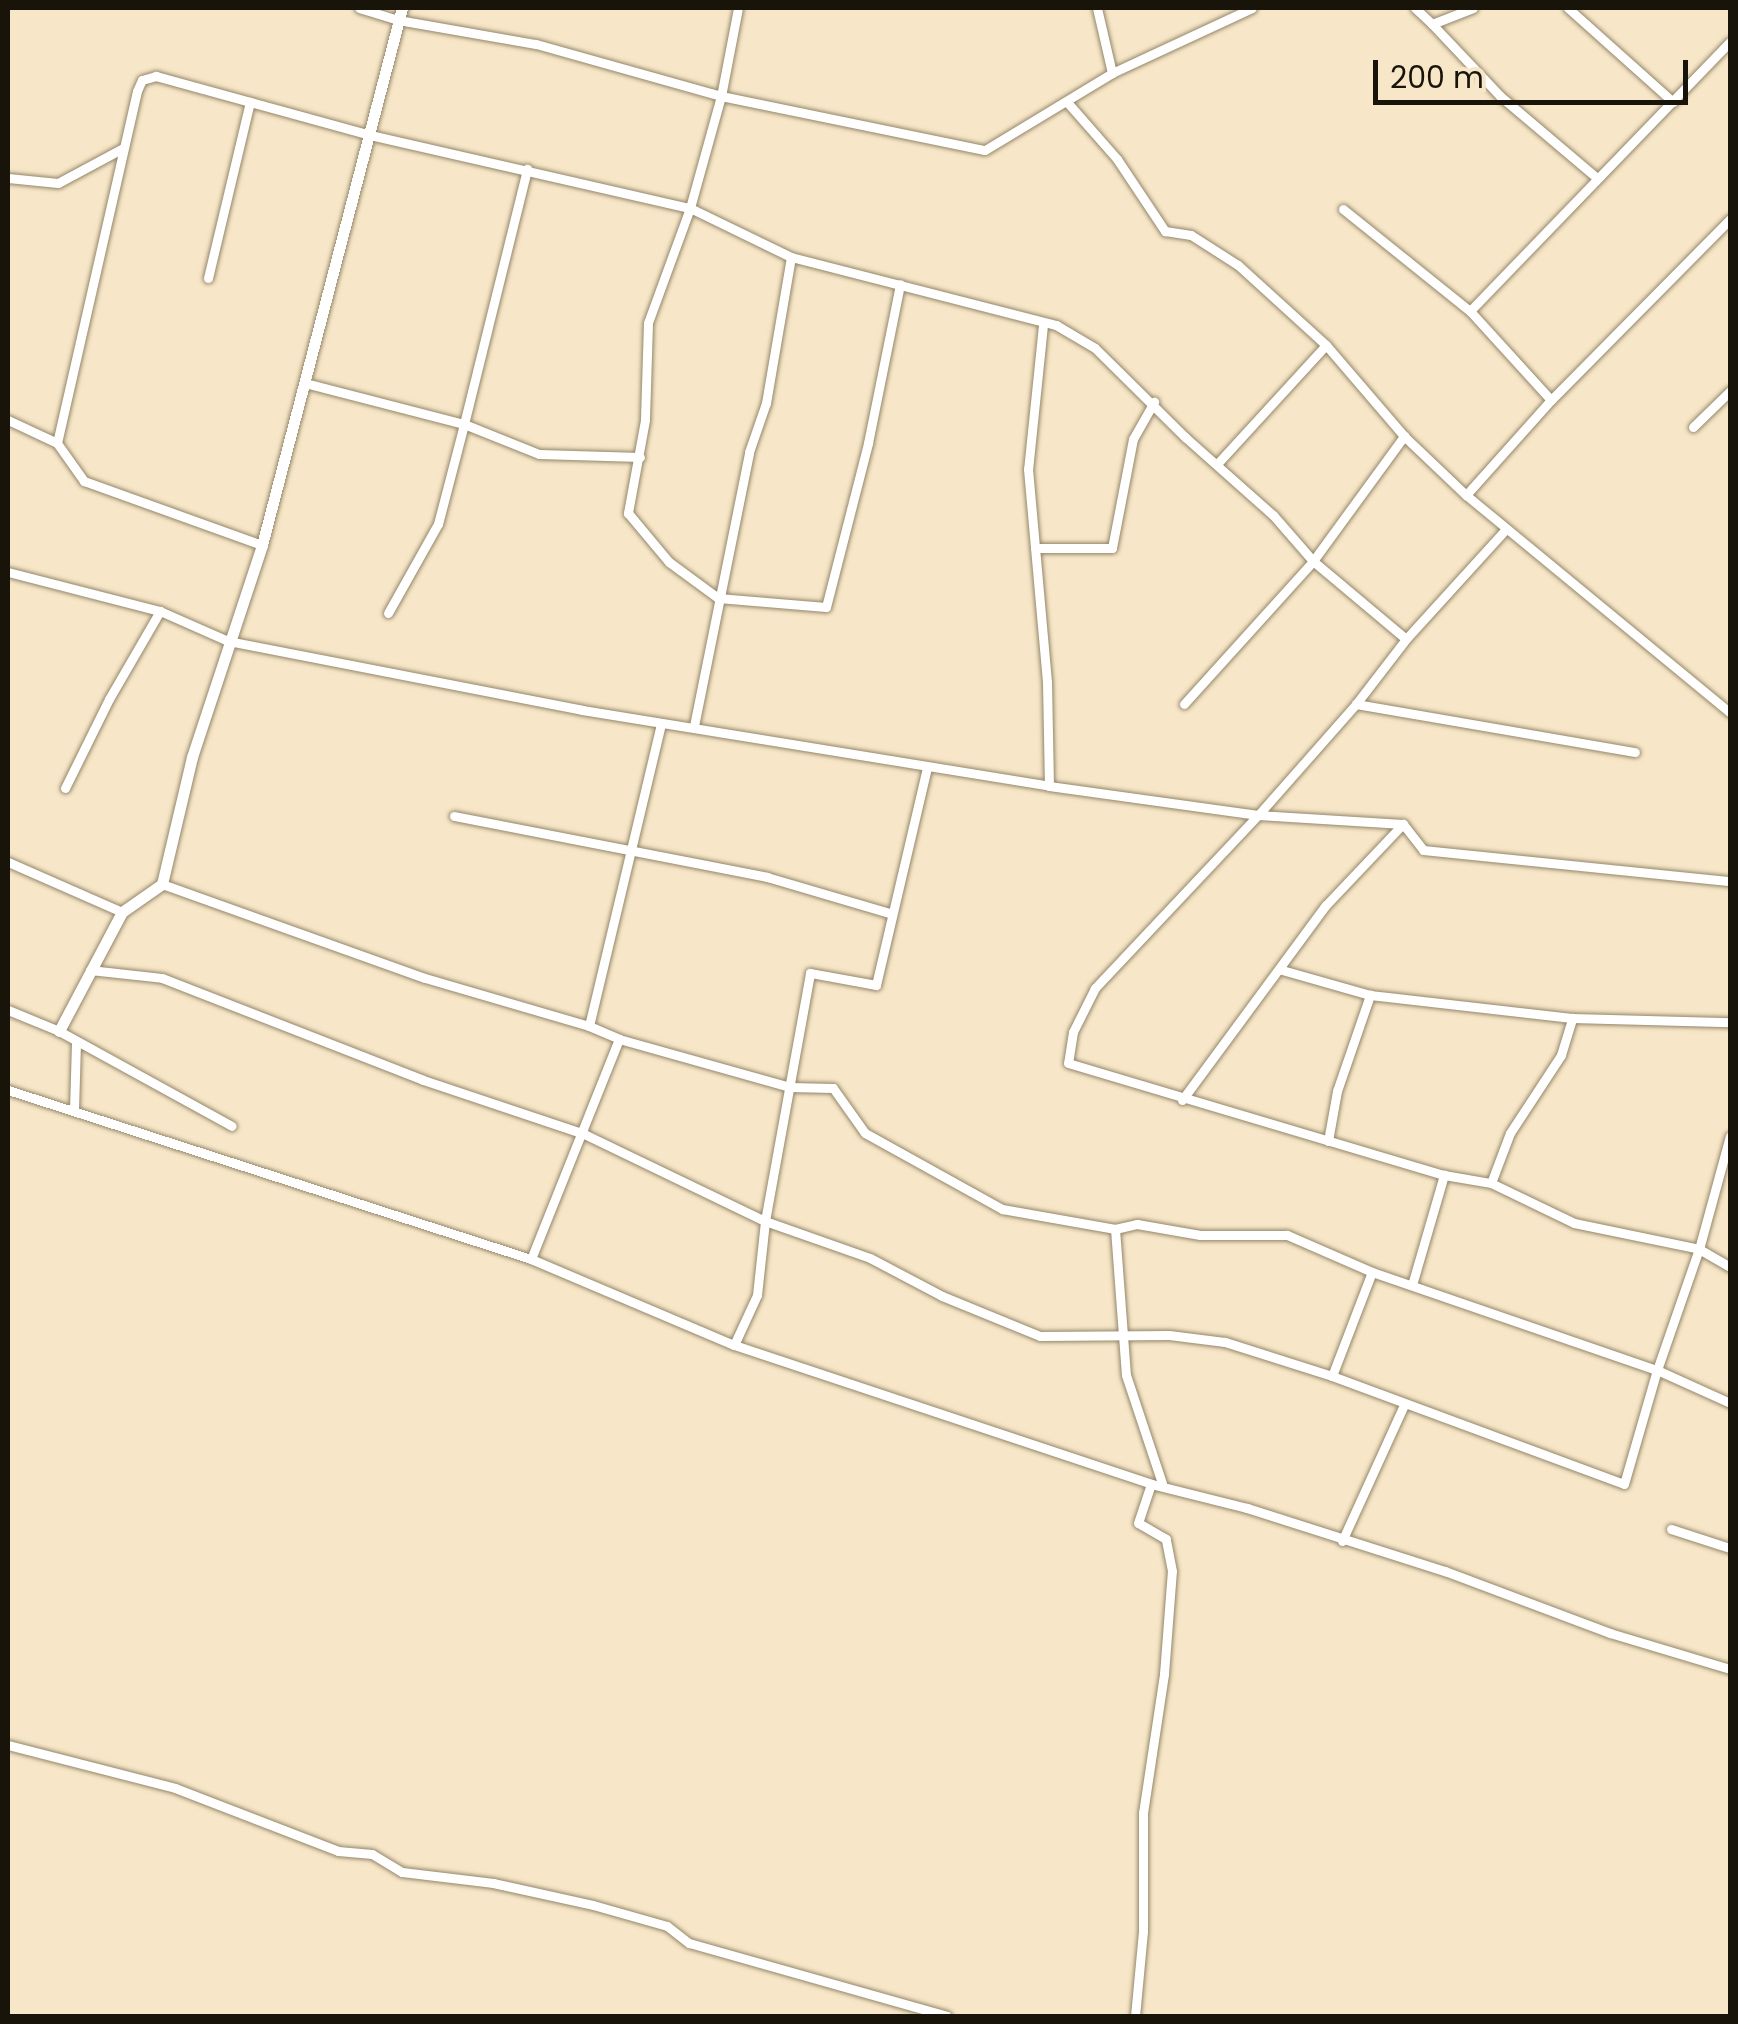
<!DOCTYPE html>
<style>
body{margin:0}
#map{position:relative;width:1738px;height:2024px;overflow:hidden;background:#f7e7c8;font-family:Poppins,sans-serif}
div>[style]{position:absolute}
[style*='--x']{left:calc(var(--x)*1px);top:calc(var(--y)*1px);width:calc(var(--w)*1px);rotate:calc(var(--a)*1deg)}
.roads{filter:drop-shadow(0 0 2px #95866a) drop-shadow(0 0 2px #95866a)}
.minor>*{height:9px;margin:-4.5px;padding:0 4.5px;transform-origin:4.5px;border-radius:4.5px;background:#fff}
.tertiary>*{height:11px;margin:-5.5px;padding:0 5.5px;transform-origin:5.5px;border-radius:5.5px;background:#fff}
span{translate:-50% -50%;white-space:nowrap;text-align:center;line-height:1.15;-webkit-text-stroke:8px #f7e7c8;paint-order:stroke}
.frame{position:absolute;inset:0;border:10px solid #191409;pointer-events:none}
.scale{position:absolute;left:1373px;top:60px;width:315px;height:45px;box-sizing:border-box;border:5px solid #191409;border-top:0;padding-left:12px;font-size:30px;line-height:35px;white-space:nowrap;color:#191409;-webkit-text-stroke:8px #f7e7c8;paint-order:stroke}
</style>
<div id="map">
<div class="roads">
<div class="minor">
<div style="--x:359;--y:8;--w:41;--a:17.1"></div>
<div style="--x:398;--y:20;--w:140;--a:9.9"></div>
<div style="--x:536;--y:44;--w:192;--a:15.7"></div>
<div style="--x:721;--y:96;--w:269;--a:11.6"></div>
<div style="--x:985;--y:150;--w:149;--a:-31.2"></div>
<div style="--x:1112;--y:73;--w:154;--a:-24.9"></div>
<div style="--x:738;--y:8;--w:90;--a:100.9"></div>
<div style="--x:721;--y:96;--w:116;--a:105.5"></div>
<div style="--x:690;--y:208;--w:122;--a:110.1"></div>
<div style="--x:648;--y:323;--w:97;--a:91.8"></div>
<div style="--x:645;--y:420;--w:95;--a:100.4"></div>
<div style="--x:628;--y:513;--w:64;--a:50.1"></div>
<div style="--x:669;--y:562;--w:61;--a:36.3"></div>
<div style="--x:718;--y:598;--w:108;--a:4.8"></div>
<div style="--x:826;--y:607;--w:169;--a:-75.6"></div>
<div style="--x:868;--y:443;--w:162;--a:-78.6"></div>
<div style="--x:1097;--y:8;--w:67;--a:77"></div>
<div style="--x:1415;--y:8;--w:23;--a:43"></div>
<div style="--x:1432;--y:24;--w:44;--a:-21.3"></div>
<div style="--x:1568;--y:8;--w:141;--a:41.8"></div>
<div style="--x:1432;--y:24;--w:99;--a:46.6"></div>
<div style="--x:1500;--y:96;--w:126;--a:40.2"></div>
<div style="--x:1067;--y:102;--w:76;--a:48.7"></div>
<div style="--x:1117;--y:159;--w:87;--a:56.3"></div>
<div style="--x:1165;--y:231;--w:26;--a:9"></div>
<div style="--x:1191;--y:235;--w:56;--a:32.6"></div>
<div style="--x:1238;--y:265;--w:119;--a:42.3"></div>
<div style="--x:1326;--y:345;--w:120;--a:49.4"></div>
<div style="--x:1404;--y:436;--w:86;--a:43.6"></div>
<div style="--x:1466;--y:495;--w:342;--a:39.5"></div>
<div style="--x:8;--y:178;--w:50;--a:5.7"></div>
<div style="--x:58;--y:183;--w:74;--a:-28.3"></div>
<div style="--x:1343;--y:209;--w:163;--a:38.8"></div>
<div style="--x:1470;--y:311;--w:120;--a:47.7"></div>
<div style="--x:208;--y:278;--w:181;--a:-76.6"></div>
<div style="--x:1470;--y:311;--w:374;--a:-46"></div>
<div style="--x:1043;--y:325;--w:145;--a:95.9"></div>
<div style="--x:1028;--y:469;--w:214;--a:84.9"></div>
<div style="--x:1047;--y:682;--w:104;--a:88.9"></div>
<div style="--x:305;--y:383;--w:164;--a:14.5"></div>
<div style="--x:464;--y:424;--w:263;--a:-76.1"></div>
<div style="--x:8;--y:420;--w:54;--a:25.1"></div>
<div style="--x:57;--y:443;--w:47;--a:54.6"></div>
<div style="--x:84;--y:481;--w:189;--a:19.8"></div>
<div style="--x:1693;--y:427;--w:52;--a:-44.2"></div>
<div style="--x:57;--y:443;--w:361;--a:-77.2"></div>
<div style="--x:137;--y:91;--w:12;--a:-66"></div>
<div style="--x:142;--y:80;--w:15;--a:-16"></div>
<div style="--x:156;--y:76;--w:222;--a:15.4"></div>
<div style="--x:370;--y:135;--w:328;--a:12.9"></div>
<div style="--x:690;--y:208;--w:112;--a:25.9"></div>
<div style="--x:791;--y:257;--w:274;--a:14.4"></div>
<div style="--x:1056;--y:325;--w:45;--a:30.5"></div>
<div style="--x:1095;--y:348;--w:127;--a:44.7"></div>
<div style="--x:1185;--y:437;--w:118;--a:41.6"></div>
<div style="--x:1273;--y:515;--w:61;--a:49"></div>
<div style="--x:1313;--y:561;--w:121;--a:40"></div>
<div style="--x:1217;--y:464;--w:161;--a:-47.5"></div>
<div style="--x:1466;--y:495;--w:127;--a:-48.2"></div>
<div style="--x:1551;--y:400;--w:255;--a:-45.3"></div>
<div style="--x:1506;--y:529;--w:149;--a:132.3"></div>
<div style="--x:1406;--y:639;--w:82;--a:127.6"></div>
<div style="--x:1356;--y:704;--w:148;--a:131.4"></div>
<div style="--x:1258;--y:815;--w:238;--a:133.3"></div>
<div style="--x:1095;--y:988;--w:49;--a:116.6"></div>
<div style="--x:1073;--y:1032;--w:31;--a:99"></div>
<div style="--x:1068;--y:1063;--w:392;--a:16.6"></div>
<div style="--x:1444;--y:1175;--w:48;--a:9.7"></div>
<div style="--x:1491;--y:1183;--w:92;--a:25.7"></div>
<div style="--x:1574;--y:1223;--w:128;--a:11.7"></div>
<div style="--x:1699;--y:1249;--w:36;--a:30"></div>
<div style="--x:1035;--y:548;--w:77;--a:0"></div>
<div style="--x:1112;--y:548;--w:111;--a:-79.1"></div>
<div style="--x:1133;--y:439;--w:43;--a:-60.4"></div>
<div style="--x:8;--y:572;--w:157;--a:14.4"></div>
<div style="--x:160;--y:611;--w:74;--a:23.8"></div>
<div style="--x:228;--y:641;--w:361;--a:11"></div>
<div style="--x:582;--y:710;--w:473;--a:9.2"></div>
<div style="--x:1049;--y:786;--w:211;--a:7.9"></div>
<div style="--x:1258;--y:815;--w:145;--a:3.6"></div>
<div style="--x:1403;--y:824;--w:33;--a:52"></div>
<div style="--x:1423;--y:850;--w:309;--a:5.8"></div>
<div style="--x:388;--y:613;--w:102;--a:-60.7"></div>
<div style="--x:438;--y:524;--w:103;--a:-75.4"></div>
<div style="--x:464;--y:424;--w:81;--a:21.8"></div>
<div style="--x:539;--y:454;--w:101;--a:1.7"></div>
<div style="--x:1184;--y:704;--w:193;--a:-47.9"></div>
<div style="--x:1313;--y:561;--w:155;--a:-53.9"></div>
<div style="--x:1356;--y:704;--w:283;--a:9.8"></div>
<div style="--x:694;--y:726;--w:279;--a:-78.6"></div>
<div style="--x:749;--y:452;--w:52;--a:-70.9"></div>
<div style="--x:766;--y:403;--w:148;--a:-80.3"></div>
<div style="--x:65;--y:788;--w:99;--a:-63.7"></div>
<div style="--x:109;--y:699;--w:102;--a:-59.9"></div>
<div style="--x:454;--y:816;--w:319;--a:11"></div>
<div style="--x:767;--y:877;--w:127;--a:16.4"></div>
<div style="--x:8;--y:862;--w:124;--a:23.7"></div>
<div style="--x:162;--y:884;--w:279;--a:19.7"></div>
<div style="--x:425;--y:978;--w:171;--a:16.3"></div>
<div style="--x:589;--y:1026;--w:33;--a:23"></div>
<div style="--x:619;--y:1039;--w:178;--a:15.7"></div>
<div style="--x:790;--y:1087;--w:43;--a:1.3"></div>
<div style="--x:833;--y:1088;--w:55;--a:54.6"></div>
<div style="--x:865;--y:1133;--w:157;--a:29"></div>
<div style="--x:1002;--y:1209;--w:115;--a:10"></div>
<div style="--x:1115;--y:1229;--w:23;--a:-13"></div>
<div style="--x:1137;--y:1224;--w:64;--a:9.9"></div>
<div style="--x:1200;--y:1235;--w:87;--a:0"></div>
<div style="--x:1287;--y:1235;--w:93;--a:23.5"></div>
<div style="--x:1372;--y:1272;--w:301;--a:19"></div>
<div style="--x:1657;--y:1370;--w:80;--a:24.3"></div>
<div style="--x:90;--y:970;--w:72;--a:6.3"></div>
<div style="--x:162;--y:978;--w:280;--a:21.3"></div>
<div style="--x:423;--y:1080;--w:170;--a:18.5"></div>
<div style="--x:584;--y:1134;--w:201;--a:25.7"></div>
<div style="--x:765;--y:1221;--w:111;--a:19.4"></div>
<div style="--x:870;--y:1258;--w:81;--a:27.8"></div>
<div style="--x:942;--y:1296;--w:106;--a:22.2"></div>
<div style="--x:1040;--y:1336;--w:129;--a:-0.4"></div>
<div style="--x:1169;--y:1335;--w:56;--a:7.1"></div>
<div style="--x:1225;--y:1342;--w:112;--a:17.6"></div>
<div style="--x:1332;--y:1376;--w:311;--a:20.3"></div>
<div style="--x:1624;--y:1484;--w:119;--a:-73.9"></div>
<div style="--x:1657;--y:1370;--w:128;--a:-70.9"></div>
<div style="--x:1699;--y:1249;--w:117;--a:-74.7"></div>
<div style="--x:1282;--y:970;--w:91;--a:15.9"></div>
<div style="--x:1370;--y:995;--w:203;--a:6.5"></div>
<div style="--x:1572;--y:1018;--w:158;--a:1.5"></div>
<div style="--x:8;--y:1010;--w:55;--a:22.4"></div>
<div style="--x:59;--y:1031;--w:197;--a:28.8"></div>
<div style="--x:589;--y:1026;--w:311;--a:-76.6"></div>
<div style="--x:8;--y:1090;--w:550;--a:17.91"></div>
<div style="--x:531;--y:1259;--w:220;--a:23"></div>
<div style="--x:734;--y:1345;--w:440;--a:18.4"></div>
<div style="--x:1151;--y:1484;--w:99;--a:14"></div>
<div style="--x:1247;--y:1508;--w:208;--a:17.7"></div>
<div style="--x:1445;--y:1571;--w:176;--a:20.6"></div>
<div style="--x:1610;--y:1633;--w:125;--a:16.7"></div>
<div style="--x:1182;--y:1100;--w:242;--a:-53.6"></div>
<div style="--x:1326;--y:905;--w:112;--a:-46.5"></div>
<div style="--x:74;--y:1110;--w:69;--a:-88.3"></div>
<div style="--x:1328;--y:1141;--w:51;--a:-79.8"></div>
<div style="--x:1337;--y:1091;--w:102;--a:-71"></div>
<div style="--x:1491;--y:1183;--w:53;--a:-69.2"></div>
<div style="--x:1510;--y:1133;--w:93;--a:-56.8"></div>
<div style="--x:1561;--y:1055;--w:39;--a:-73"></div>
<div style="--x:1115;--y:1229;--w:146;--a:85.7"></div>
<div style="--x:1126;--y:1375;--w:114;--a:71.6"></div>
<div style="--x:531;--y:1259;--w:237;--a:-68.2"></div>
<div style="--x:1412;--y:1285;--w:115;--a:-73.8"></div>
<div style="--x:734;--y:1345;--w:55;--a:-65.3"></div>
<div style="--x:757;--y:1295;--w:74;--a:-83.8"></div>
<div style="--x:765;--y:1221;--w:252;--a:-79.7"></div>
<div style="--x:810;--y:973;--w:67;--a:10.3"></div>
<div style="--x:876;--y:985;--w:223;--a:-76.8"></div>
<div style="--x:1332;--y:1376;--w:111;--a:-69"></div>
<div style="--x:1671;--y:1529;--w:62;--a:17.9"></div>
<div style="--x:1342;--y:1541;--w:149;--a:-65.5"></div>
<div style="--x:8;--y:1745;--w:172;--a:14.4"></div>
<div style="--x:175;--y:1788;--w:175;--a:21.1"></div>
<div style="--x:338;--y:1851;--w:34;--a:5"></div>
<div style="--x:372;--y:1854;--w:35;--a:31"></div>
<div style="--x:402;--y:1872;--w:92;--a:6.9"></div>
<div style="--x:493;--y:1883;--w:102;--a:12.4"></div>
<div style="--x:593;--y:1905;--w:77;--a:15.8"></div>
<div style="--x:667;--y:1926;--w:28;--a:38"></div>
<div style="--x:689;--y:1943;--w:268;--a:15.8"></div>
<div style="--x:1135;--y:2016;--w:85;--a:-84.6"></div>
<div style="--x:1143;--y:1931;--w:118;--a:-90"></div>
<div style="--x:1143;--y:1813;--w:141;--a:-81.4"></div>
<div style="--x:1164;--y:1674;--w:103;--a:-85.6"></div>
<div style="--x:1172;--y:1571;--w:33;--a:-101"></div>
<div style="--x:1166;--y:1539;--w:32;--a:-150"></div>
<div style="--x:1138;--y:1523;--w:41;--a:-71.6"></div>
</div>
<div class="tertiary">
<div style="--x:59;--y:1031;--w:135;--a:-62.1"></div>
<div style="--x:122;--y:912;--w:49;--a:-35"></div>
<div style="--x:162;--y:884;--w:130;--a:-76.7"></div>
<div style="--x:192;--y:757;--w:223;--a:-71.7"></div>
<div style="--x:262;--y:545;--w:555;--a:-75.39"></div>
</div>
</div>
<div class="frame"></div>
<div class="scale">200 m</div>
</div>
